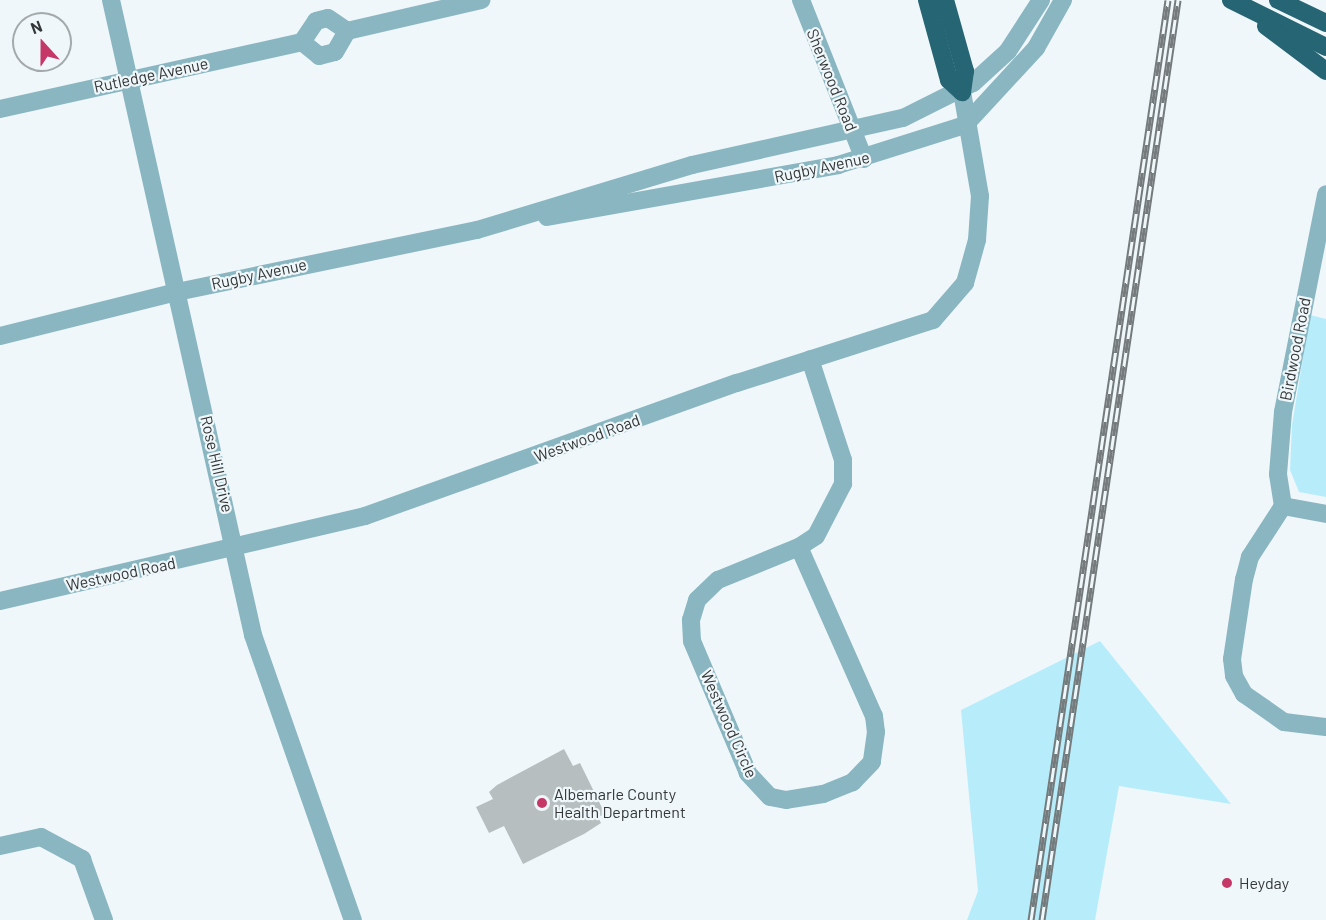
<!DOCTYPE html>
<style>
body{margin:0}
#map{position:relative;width:1326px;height:920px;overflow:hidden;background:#eff7fa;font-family:Barlow,sans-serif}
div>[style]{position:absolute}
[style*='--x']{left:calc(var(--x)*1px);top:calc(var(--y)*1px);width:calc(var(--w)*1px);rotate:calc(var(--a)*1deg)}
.green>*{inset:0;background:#b7edfb}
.building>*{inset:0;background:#b6bec0}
.minor>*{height:18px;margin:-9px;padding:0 9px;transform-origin:9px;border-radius:9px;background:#89b6c1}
.highway>*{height:18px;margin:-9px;padding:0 9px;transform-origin:9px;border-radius:9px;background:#266573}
.rail>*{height:7px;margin-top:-3.5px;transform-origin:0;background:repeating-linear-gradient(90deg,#eff7fa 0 14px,#757b7c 0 28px);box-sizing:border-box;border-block:2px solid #757b7c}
.dots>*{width:16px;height:16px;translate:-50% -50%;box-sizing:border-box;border:3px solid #eff7fa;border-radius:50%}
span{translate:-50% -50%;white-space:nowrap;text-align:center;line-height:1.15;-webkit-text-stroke:4.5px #eff7fa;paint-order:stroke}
.street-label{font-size:16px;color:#333737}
.poi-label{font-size:16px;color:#333737}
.left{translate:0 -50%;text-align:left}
.north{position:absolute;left:12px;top:12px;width:60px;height:60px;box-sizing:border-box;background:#eff7fa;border:2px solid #a4aaac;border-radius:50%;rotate:339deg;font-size:16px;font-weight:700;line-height:24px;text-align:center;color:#333737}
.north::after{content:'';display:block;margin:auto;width:21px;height:27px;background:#c43767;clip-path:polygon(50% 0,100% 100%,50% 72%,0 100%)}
</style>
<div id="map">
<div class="green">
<div style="clip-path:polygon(1310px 315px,1326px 319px,1326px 497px,1299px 492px,1290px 470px,1292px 425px)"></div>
<div style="clip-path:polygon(1100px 641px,1231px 804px,1119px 786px,1095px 920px,967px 920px,978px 891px,961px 710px)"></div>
</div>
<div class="building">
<div style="clip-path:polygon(564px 749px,573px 766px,580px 763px,605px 814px,598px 817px,601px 823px,584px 834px,523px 864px,504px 826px,489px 833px,476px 807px,493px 799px,489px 792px,497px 785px)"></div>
</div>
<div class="minor">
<div style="--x:111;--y:0;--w:651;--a:77.39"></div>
<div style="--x:253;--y:635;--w:302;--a:70.7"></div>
<div style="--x:801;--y:0;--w:171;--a:68.4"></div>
<div style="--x:347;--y:31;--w:138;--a:-13"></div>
<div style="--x:302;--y:42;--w:22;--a:39"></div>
<div style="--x:319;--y:56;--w:16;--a:-14"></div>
<div style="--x:335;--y:52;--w:24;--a:-60"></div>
<div style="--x:302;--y:42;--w:25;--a:-56"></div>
<div style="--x:316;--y:21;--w:12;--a:-14"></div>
<div style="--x:328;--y:18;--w:23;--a:34"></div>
<div style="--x:0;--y:109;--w:309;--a:-12.5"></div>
<div style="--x:547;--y:217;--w:296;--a:-10.1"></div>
<div style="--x:838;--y:165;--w:133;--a:-17.5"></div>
<div style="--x:965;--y:125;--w:105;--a:-47.3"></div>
<div style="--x:1036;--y:48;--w:55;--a:-60.6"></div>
<div style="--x:0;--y:336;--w:182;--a:-14"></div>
<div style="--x:177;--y:292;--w:306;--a:-11.7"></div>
<div style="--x:477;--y:230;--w:225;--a:-16.8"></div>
<div style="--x:692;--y:165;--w:216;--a:-12.6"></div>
<div style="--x:903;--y:118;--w:78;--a:-26.6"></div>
<div style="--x:973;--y:83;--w:47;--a:-42.4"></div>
<div style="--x:1008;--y:51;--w:61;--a:-57.1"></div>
<div style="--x:1283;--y:506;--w:32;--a:-99"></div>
<div style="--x:1278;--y:474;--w:62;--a:-85.4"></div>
<div style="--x:1283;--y:412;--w:222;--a:-78.8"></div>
<div style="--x:1283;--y:506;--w:61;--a:122.9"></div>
<div style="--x:1250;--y:557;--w:23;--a:105"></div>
<div style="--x:1244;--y:579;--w:81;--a:98.5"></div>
<div style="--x:1232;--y:659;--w:17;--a:83"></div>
<div style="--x:1234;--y:676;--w:21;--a:61"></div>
<div style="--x:1244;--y:694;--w:49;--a:35"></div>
<div style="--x:1284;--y:722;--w:42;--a:6.8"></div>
<div style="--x:1283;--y:506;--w:44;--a:10.5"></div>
<div style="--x:799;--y:547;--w:185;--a:66.1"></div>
<div style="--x:874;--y:716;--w:16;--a:83"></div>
<div style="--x:876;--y:732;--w:30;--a:98"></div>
<div style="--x:872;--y:762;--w:28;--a:134"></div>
<div style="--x:853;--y:782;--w:32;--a:158"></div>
<div style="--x:823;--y:794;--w:37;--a:171"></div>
<div style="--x:786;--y:800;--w:16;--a:-169"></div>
<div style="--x:770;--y:797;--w:33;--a:-133"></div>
<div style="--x:748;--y:773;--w:143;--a:-113"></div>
<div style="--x:692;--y:641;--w:21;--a:-93"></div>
<div style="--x:691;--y:620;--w:21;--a:-73"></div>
<div style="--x:697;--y:600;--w:29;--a:-44"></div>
<div style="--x:718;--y:580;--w:87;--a:-22.2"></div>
<div style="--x:799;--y:547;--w:20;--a:-33"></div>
<div style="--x:816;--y:536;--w:59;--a:-62.6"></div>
<div style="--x:843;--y:484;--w:24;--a:-90"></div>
<div style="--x:843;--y:460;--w:106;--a:-108.1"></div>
<div style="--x:0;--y:601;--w:375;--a:-13.1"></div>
<div style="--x:365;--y:516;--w:395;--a:-19.7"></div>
<div style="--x:737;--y:383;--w:206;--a:-17.8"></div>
<div style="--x:933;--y:320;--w:49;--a:-49.1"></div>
<div style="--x:965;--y:283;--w:45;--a:-74.4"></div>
<div style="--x:977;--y:240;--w:44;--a:-86.1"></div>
<div style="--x:980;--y:196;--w:106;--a:-99.8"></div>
<div style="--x:0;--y:846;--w:42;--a:-12.4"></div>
<div style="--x:41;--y:837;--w:47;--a:28.2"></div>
<div style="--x:82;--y:859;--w:65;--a:70.2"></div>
</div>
<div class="highway">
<div style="--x:927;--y:0;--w:83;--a:74.6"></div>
<div style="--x:949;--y:80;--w:18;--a:43"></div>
<div style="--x:945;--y:0;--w:74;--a:74.3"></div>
<div style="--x:965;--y:71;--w:21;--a:98"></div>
<div style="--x:1231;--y:0;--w:106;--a:26.3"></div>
<div style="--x:1278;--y:0;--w:53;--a:25.6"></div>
<div style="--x:1266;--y:26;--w:75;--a:36.9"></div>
</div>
<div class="rail">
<div style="--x:1031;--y:920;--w:930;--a:-81.53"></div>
<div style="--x:1042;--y:920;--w:930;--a:-81.59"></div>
</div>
<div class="dots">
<div style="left:542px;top:803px;background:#c43767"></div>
<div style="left:1227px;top:883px;background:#c43767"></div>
</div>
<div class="street-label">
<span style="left:151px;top:75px;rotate:-12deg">Rutledge Avenue</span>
<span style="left:832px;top:80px;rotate:68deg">Sherwood Road</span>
<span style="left:822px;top:167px;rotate:-12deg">Rugby Avenue</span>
<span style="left:259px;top:274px;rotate:-12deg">Rugby Avenue</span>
<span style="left:1295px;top:349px;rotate:-79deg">Birdwood Road</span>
<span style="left:587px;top:438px;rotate:-20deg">Westwood Road</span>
<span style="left:217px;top:464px;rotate:77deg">Rose Hill Drive</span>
<span style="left:121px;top:574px;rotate:-12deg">Westwood Road</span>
<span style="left:729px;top:724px;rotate:66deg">Westwood Circle</span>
</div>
<div class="poi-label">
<span class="left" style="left:554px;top:803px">Albemarle County<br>Health Department</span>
<span class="left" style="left:1239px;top:883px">Heyday</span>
</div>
<div class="north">N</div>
</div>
